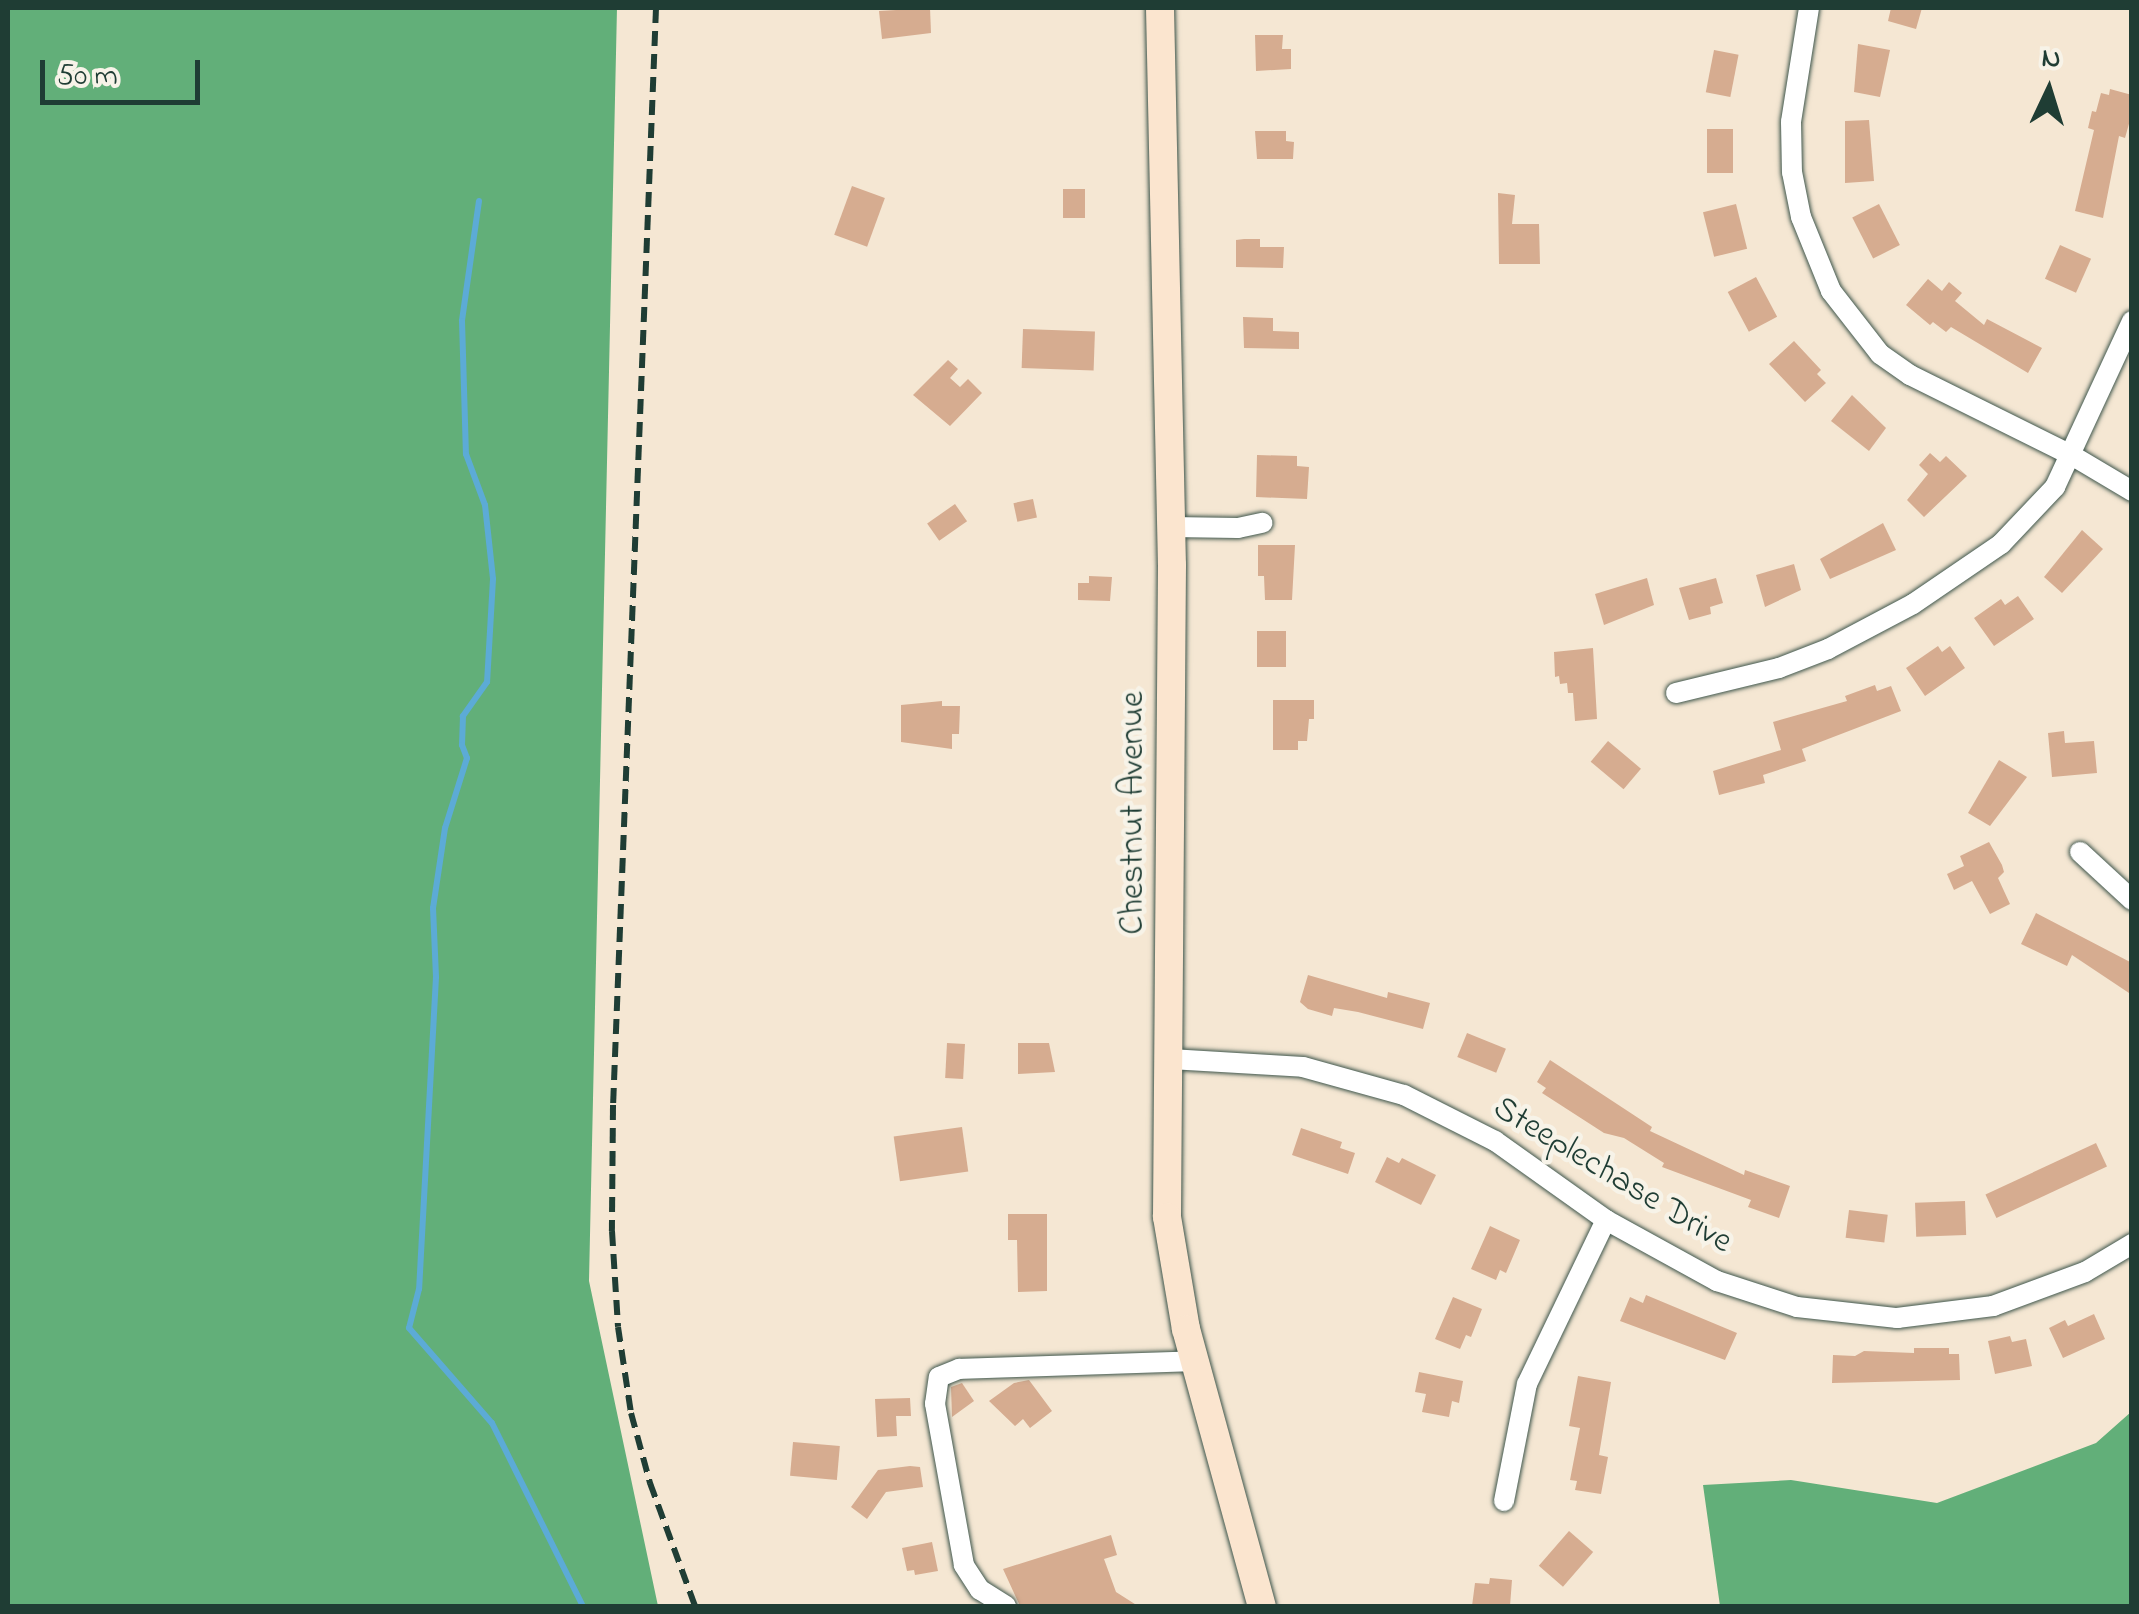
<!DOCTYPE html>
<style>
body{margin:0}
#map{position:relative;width:2139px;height:1614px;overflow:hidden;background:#f5e7d3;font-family:"Indie Flower",sans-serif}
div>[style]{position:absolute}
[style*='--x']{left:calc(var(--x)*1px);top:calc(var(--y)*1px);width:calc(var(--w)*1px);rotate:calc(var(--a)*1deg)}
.forest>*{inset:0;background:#62af79}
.stream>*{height:6px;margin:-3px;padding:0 3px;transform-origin:3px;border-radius:3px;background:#5cabd6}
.building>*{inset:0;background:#d6ac90;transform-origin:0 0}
.roads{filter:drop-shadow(0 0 2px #3f564c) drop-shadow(0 0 2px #3f564c)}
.street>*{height:20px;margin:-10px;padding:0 10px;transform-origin:10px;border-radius:10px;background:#fff}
.secondary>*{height:28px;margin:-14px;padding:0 14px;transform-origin:14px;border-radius:14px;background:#fbe5cf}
.rail>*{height:6px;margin-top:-3px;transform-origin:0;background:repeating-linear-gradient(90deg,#1f3d34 0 15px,transparent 0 23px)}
span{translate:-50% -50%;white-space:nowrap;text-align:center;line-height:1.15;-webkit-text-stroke:9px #f7f3e8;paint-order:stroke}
.street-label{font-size:35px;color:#1f3d34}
.frame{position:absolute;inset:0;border:10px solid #1f3d34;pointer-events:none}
.north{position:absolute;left:1999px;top:40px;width:100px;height:100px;-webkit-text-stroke:8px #f7f3e8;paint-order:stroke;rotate:4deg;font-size:28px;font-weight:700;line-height:40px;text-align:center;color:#1f3d34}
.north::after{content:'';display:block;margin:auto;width:35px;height:45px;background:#1f3d34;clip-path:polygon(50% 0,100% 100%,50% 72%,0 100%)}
.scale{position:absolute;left:40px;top:60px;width:160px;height:45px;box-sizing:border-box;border:5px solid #1f3d34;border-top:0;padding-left:12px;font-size:30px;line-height:35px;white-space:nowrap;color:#1f3d34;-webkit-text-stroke:8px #f7f3e8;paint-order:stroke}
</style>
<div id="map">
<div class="forest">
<div style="clip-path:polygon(8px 8px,617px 8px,589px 1281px,658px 1606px,8px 1606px)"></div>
<div style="clip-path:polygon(2131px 1412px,2131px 1606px,1720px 1606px,1703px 1485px,1791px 1480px,1937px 1503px,2096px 1443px)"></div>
</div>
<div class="stream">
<div style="--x:479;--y:201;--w:121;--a:98.1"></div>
<div style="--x:462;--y:321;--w:133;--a:88.3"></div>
<div style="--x:466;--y:454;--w:54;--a:69.6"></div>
<div style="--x:485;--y:505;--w:74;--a:83.8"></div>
<div style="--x:493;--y:579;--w:103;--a:93.3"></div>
<div style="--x:487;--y:682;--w:42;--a:125.2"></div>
<div style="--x:463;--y:716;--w:29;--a:92"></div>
<div style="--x:462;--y:745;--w:14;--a:69"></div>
<div style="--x:467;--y:758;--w:73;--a:107.4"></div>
<div style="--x:445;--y:828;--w:81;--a:98.5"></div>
<div style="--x:433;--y:908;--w:69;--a:87.5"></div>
<div style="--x:436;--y:977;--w:312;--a:93.1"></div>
<div style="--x:419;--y:1289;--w:40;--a:104.4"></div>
<div style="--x:409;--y:1328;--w:126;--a:48.9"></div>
<div style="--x:492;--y:1423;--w:204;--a:63.6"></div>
</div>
<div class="building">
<div style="clip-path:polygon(930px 8px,931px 33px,882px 39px,879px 11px)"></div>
<div style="clip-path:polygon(1891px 8px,1922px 8px,1916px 29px,1888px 21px)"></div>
<div style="clip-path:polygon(1255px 35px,1283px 35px,1282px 49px,1291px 49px,1291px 69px,1256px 71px)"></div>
<div style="clip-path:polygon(1858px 44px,1890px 50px,1880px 97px,1854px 92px)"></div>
<div style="left:1714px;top:50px;width:25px;height:43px;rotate:11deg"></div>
<div style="clip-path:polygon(2110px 89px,2132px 95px,2132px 113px,2125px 138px,2119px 136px,2103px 218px,2075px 211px,2094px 130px,2088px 128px,2092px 111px,2096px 112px,2101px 93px,2109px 95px)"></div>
<div style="clip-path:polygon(1869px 120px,1874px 181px,1845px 183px,1845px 121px)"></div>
<div style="left:1707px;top:129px;width:26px;height:44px"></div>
<div style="clip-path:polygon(1255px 131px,1286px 131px,1286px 141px,1294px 142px,1293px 159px,1257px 159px)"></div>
<div style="left:852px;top:186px;width:35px;height:52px;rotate:20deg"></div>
<div style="left:1063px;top:189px;width:22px;height:29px"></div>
<div style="clip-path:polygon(1498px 193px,1515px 195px,1512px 224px,1539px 224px,1540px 264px,1499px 264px)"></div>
<div style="left:1736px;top:204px;width:46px;height:34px;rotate:76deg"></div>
<div style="left:1879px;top:204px;width:46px;height:30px;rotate:63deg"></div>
<div style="clip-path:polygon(1244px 239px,1260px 239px,1260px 247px,1284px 247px,1283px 268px,1236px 267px,1236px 240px)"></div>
<div style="left:2060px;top:245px;width:34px;height:37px;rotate:24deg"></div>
<div style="left:1756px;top:277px;width:45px;height:32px;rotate:62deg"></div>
<div style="clip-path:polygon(1928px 279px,1942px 291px,1949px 282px,1962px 293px,1955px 301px,1984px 325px,1987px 319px,2042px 348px,2028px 373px,1951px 327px,1946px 332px,1933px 322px,1930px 325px,1906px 305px)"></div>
<div style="clip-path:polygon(1243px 317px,1273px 318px,1273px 331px,1299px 332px,1299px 349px,1244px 348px)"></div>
<div style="left:1023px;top:329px;width:72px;height:39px;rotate:2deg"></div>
<div style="clip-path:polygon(1794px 341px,1821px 370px,1817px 374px,1826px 383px,1805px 402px,1769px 364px)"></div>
<div style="clip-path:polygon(948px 360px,958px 369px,950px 378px,960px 387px,968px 379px,982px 393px,950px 426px,913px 395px)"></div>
<div style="clip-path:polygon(1852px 395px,1886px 428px,1869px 451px,1831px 421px)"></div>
<div style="clip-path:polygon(1930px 453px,1940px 462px,1946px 456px,1967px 476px,1924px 517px,1907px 500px,1928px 474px,1919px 465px)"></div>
<div style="clip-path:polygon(1257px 455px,1297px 456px,1297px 466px,1309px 467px,1307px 499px,1256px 497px)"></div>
<div style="left:1033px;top:499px;width:19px;height:20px;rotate:78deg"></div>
<div style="left:955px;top:504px;width:21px;height:34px;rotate:55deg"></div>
<div style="clip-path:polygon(1883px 523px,1896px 550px,1830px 579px,1820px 559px)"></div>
<div style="clip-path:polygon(2082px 530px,2103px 549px,2062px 593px,2044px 577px)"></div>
<div style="clip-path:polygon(1258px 545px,1295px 545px,1292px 600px,1265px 600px,1264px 576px,1258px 576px)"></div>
<div style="clip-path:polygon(1794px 564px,1801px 590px,1765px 607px,1756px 575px)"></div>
<div style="clip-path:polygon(1089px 576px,1112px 577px,1110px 601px,1078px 600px,1078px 583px,1089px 583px)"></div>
<div style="clip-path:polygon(1647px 578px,1654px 605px,1604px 625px,1595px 594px)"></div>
<div style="clip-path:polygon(1716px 578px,1723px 603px,1710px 607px,1711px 614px,1689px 620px,1679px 588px)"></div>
<div style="clip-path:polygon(2018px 596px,2034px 619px,1994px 646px,1974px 618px,2001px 599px,2005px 605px)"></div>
<div style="left:1257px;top:631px;width:29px;height:36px"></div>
<div style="clip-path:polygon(1938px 646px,1942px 652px,1950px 646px,1965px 668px,1925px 696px,1906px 668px)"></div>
<div style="clip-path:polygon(1593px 648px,1597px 719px,1575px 721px,1573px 693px,1568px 693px,1567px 683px,1560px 684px,1559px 676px,1555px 677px,1554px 652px)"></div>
<div style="clip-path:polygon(1875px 685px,1877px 691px,1891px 686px,1901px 711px,1802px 749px,1806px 761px,1763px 775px,1765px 783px,1719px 795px,1713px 771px,1781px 750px,1773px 722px,1847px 701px,1845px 696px)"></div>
<div style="clip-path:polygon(1273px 700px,1314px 700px,1314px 719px,1309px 719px,1307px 741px,1298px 741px,1298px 750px,1273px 750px)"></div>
<div style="clip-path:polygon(942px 701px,942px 706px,960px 706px,959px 734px,952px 734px,952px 749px,901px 742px,901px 705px)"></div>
<div style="clip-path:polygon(2064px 731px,2065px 743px,2094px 741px,2097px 773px,2052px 777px,2048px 733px)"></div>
<div style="left:1608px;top:741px;width:43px;height:27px;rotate:40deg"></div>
<div style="clip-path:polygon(1999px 760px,2027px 777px,1990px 826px,1968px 813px)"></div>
<div style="clip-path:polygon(1989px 842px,2002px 865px,2004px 872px,1998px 878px,2010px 904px,1990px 914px,1972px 881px,1954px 890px,1947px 874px,1964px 866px,1960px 856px)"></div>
<div style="clip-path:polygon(2036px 913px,2132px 963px,2132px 995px,2072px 955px,2067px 966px,2021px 944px)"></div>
<div style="clip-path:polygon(1308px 975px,1387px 998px,1388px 992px,1430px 1003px,1423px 1029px,1358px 1012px,1334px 1008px,1332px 1016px,1308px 1009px,1300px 1002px)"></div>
<div style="left:1467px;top:1033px;width:42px;height:26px;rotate:22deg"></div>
<div style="left:947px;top:1043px;width:18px;height:35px;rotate:3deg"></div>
<div style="clip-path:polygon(1018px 1043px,1049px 1043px,1055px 1072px,1018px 1074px)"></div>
<div style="clip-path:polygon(1550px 1060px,1652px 1127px,1650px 1131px,1744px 1175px,1745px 1170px,1790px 1186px,1779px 1218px,1748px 1207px,1751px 1200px,1662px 1167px,1664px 1163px,1624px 1138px,1604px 1133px,1542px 1093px,1546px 1088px,1537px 1082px)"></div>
<div style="left:962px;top:1127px;width:45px;height:69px;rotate:82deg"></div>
<div style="clip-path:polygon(1301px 1128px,1342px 1142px,1340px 1148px,1355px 1153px,1348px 1174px,1292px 1155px)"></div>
<div style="left:2096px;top:1143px;width:26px;height:122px;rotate:65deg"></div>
<div style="clip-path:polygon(1387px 1157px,1399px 1163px,1402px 1158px,1436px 1175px,1421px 1205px,1375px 1182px)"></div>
<div style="left:1965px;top:1201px;width:34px;height:50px;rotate:88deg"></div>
<div style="left:1849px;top:1210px;width:39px;height:28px;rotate:7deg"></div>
<div style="clip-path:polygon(1008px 1214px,1047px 1214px,1047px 1291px,1018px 1292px,1017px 1240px,1008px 1240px)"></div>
<div style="clip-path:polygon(1490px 1226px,1520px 1240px,1506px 1273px,1500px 1270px,1496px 1280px,1471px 1269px)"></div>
<div style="clip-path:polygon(1646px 1295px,1737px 1333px,1725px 1360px,1620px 1321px,1630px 1297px,1643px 1303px)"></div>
<div style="clip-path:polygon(1453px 1297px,1482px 1309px,1471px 1337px,1466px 1335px,1460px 1349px,1435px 1339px)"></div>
<div style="clip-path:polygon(2094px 1314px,2105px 1339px,2063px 1358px,2049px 1328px,2065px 1320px,2068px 1326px)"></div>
<div style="clip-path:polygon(2010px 1336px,2012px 1342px,2026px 1339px,2032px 1366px,1995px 1374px,1988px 1341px)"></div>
<div style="clip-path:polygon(1914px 1348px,1949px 1348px,1949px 1354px,1959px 1354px,1960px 1380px,1832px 1383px,1833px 1355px,1855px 1356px,1864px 1351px,1914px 1353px)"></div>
<div style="clip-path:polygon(1419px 1372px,1463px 1381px,1459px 1403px,1452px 1401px,1449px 1417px,1422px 1412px,1426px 1394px,1415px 1392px)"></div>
<div style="clip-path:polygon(1578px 1376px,1611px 1382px,1599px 1455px,1608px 1457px,1601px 1494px,1575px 1490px,1577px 1481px,1570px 1480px,1580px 1428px,1569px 1426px)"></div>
<div style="clip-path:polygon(1029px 1380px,1052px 1411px,1030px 1428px,1023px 1419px,1015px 1426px,989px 1401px,1014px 1383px)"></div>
<div style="clip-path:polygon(962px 1383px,974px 1401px,952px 1417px,951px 1387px)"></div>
<div style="clip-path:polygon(910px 1398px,911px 1416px,896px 1416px,897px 1436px,877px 1437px,875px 1399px)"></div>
<div style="left:793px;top:1442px;width:47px;height:34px;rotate:5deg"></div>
<div style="clip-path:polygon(910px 1466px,920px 1467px,923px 1487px,886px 1492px,867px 1519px,851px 1507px,878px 1470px)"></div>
<div style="left:1569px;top:1531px;width:32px;height:46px;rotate:41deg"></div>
<div style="clip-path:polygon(1111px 1535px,1117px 1555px,1104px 1559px,1116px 1592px,1138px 1606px,1020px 1606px,1003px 1569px)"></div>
<div style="clip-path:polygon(932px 1542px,938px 1571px,915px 1575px,914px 1570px,907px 1571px,902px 1548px)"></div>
<div style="clip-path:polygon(1490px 1578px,1512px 1580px,1510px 1606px,1472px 1606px,1475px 1583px,1489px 1584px)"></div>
</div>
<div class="roads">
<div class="street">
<div style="--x:1809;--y:8;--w:115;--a:99"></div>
<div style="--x:1791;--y:122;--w:50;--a:88.9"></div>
<div style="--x:1792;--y:172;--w:46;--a:78.7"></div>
<div style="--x:1801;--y:217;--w:80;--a:67.9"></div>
<div style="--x:1831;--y:291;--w:80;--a:52.1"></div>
<div style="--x:1880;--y:354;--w:37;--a:35"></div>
<div style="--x:1910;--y:375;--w:182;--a:26.4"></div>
<div style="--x:2073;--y:456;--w:69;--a:30.7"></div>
<div style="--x:1171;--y:527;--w:67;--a:0.9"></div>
<div style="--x:1238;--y:528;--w:25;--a:-12"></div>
<div style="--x:1676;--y:693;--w:106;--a:-13.6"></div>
<div style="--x:1779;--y:668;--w:53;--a:-21.2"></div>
<div style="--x:1828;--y:649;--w:96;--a:-27.9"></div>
<div style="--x:1913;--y:604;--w:107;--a:-34.3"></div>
<div style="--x:2001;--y:544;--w:79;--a:-46.5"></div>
<div style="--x:2055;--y:487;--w:183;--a:-65.1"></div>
<div style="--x:2080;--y:852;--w:71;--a:42.7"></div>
<div style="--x:1170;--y:1059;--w:133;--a:3.4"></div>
<div style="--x:1303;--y:1067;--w:105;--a:15.5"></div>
<div style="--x:1404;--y:1095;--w:102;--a:26.8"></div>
<div style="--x:1495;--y:1141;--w:136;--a:35.4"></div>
<div style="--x:1606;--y:1220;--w:127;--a:28.8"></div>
<div style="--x:1717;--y:1281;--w:84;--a:18"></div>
<div style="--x:1797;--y:1307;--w:101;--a:6.3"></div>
<div style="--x:1897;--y:1318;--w:97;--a:-7.1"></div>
<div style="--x:1993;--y:1306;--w:98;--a:-20.3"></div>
<div style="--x:2085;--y:1272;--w:55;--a:-30.8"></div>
<div style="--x:1504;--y:1501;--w:119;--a:-78.9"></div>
<div style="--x:1527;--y:1384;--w:182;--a:-64.3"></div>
<div style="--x:1006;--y:1606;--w:31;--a:-148"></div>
<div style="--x:980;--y:1590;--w:30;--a:-123"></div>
<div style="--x:964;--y:1565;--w:164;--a:-100.2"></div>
<div style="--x:935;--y:1404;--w:27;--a:-82"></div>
<div style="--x:939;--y:1377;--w:22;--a:-22"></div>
<div style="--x:959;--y:1369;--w:235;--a:-1.9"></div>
</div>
<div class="secondary">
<div style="--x:1160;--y:8;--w:557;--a:88.77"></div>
<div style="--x:1172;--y:565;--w:652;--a:90.44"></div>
<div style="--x:1167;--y:1217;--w:114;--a:80.4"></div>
<div style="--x:1186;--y:1329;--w:287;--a:74.7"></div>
</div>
</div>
<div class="rail">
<div style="--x:656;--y:8;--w:1098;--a:92.24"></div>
<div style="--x:613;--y:1105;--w:126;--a:90.5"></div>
<div style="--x:612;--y:1231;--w:96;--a:86.4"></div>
<div style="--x:618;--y:1327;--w:87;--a:81.4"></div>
<div style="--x:631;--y:1413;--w:73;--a:74.8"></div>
<div style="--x:650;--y:1483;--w:131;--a:69.9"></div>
</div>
<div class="street-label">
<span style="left:1134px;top:813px;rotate:-90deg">Chestnut Avenue</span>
<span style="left:1612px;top:1176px;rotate:31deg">Steeplechase Drive</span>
</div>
<div class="frame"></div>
<div class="north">N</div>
<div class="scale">50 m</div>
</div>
